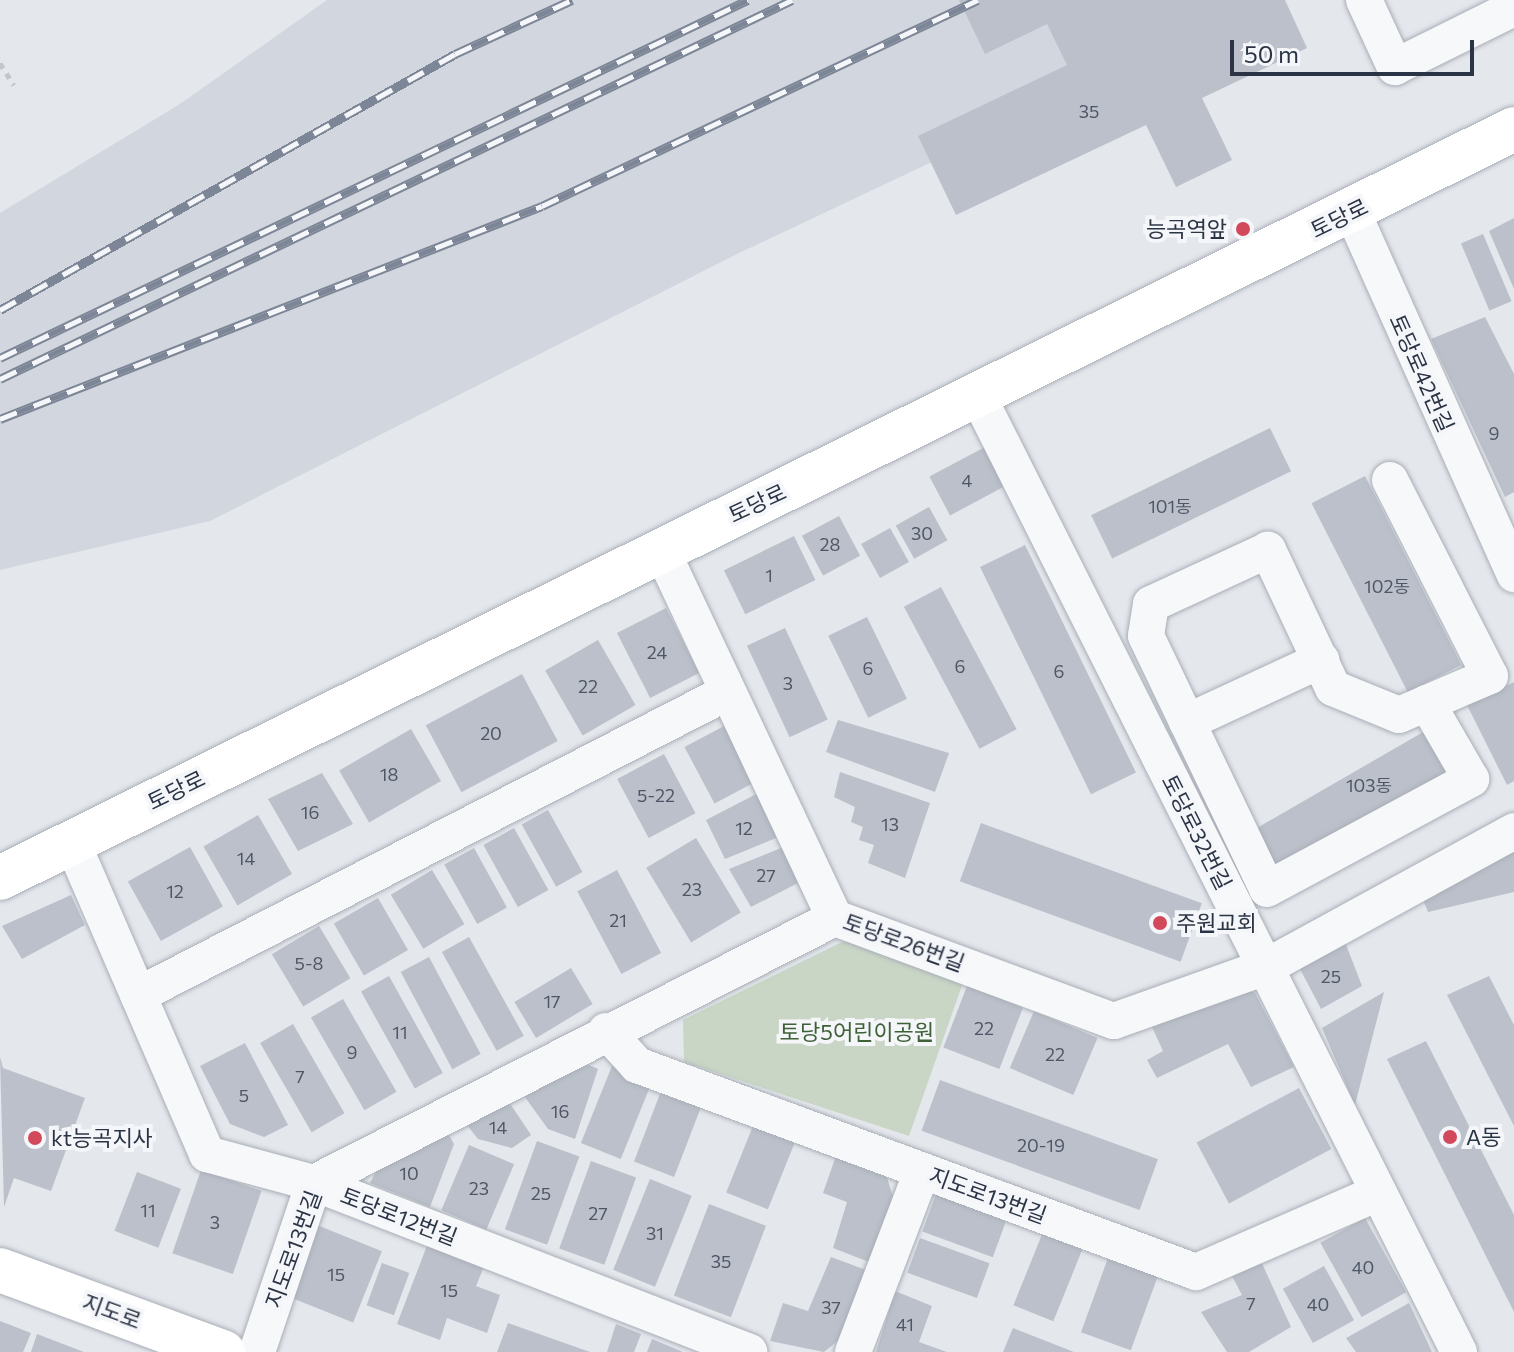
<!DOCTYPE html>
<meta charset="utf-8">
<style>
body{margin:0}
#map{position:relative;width:1514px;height:1352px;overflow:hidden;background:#e4e7ec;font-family:Commissioner,"Noto Sans KR",sans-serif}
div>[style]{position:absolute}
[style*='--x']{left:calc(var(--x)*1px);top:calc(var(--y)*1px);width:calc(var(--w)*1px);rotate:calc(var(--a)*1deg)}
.built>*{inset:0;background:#d2d6de}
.green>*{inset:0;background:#c9d6c5}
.building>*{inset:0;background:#bbc0ca;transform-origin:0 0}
.path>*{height:5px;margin-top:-2.5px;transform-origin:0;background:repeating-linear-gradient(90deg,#c2c5cb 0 6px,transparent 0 12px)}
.roads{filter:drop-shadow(0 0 2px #a9aeb7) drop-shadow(0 0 2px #a9aeb7)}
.minor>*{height:36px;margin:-18px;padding:0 18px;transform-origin:18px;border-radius:18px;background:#f7f8fa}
.major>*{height:44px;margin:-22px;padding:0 22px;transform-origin:22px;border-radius:22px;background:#fff}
.rail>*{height:9px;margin-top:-4.5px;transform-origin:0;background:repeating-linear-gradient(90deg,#f4f6f9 0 18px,#7d8696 0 36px);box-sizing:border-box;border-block:2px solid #7d8696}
.dots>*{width:22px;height:22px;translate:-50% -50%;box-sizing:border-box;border:4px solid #f4f6f9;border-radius:50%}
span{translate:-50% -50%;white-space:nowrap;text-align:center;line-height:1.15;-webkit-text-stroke:8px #f4f6f9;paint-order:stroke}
.number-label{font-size:18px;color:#4f5766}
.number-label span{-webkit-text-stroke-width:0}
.street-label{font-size:22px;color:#2b3445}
.poi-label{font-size:22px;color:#2b3445}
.right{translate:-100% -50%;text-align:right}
.left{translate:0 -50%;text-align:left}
.park-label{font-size:22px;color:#3f6138}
.scale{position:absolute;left:1230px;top:40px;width:244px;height:36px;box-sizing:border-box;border:4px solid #2b3445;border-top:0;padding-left:10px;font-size:24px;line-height:28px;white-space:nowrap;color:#2b3445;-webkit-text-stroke:6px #f4f6f9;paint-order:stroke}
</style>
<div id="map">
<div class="built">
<div style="clip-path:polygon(327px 0,1275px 0,739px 253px,210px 521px,0 570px,0 213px,180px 104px)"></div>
</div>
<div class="green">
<div style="clip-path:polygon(844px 941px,965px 977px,909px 1136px,684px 1062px,683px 1020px)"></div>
</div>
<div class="building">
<div style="clip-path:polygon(959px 0,1285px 0,1307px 48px,1202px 98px,1232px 160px,1176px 187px,1146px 125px,956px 215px,918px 136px,1067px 65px,1047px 24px,985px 54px)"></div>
<div style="clip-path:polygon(1514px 218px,1514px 289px,1489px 231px)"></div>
<div style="left:1483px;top:234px;width:73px;height:24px;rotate:67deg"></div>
<div style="clip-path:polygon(1485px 317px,1514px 374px,1514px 492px,1505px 497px,1431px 339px)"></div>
<div style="left:1270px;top:428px;width:48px;height:199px;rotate:64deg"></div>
<div style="left:985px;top:447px;width:44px;height:63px;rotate:62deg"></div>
<div style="left:1365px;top:476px;width:212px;height:60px;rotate:63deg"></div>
<div style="left:929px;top:507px;width:38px;height:38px;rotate:61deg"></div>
<div style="left:839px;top:516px;width:45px;height:42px;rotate:62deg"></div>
<div style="left:890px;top:528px;width:39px;height:33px;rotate:61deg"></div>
<div style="left:794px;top:536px;width:49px;height:78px;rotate:64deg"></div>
<div style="left:1025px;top:545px;width:253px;height:50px;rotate:64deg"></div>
<div style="left:941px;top:587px;width:161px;height:42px;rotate:62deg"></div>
<div style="left:666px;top:608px;width:73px;height:55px;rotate:63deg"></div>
<div style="left:867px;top:617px;width:91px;height:43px;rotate:64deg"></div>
<div style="left:785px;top:628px;width:101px;height:42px;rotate:65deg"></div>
<div style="left:598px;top:640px;width:75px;height:61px;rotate:60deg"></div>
<div style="left:522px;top:674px;width:76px;height:109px;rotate:62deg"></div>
<div style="clip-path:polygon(1514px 682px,1514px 781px,1507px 785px,1467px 705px)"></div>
<div style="clip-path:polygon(838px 720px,949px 753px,935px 792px,826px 752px)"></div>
<div style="left:726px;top:725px;width:64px;height:47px;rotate:62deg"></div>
<div style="left:411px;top:729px;width:60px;height:83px;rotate:60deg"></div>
<div style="left:1425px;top:731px;width:46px;height:198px;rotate:60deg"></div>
<div style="left:664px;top:754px;width:67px;height:53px;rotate:62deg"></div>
<div style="clip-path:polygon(840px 772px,930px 803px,905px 878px,868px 863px,874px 845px,859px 840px,863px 827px,851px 822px,855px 807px,834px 797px)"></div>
<div style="clip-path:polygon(322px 773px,353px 824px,298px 851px,268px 799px)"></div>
<div style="clip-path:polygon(762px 791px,781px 836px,725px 859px,706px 820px)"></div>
<div style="left:548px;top:810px;width:71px;height:30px;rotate:61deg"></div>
<div style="left:258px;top:815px;width:68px;height:63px;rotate:60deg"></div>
<div style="left:981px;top:823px;width:235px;height:62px;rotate:20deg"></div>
<div style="left:514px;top:828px;width:71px;height:35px;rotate:61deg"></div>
<div style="left:696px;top:838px;width:87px;height:58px;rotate:59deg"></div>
<div style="clip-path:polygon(1514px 844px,1514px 892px,1428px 912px,1422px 897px)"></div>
<div style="clip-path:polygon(786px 846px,802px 881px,751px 907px,729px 869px)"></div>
<div style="left:190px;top:847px;width:68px;height:71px;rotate:61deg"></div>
<div style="left:474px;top:848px;width:68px;height:34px;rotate:61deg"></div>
<div style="left:432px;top:870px;width:63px;height:48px;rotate:59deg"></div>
<div style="left:617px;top:870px;width:94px;height:45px;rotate:62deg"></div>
<div style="clip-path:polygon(71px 895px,85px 925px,22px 959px,2px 926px)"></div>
<div style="left:378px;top:898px;width:60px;height:51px;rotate:60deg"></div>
<div style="left:319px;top:926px;width:61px;height:55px;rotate:59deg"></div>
<div style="left:469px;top:937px;width:113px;height:31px;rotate:61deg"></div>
<div style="clip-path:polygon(1345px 942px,1362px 986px,1321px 1009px,1298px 965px)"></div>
<div style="left:429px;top:957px;width:110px;height:32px;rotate:62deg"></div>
<div style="left:571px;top:968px;width:42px;height:66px;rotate:59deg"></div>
<div style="left:389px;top:976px;width:111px;height:32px;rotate:61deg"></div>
<div style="clip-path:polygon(1489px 976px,1514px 1025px,1514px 1126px,1447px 995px)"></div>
<div style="left:967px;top:986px;width:60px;height:66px;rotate:21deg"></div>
<div style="clip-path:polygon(1239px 986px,1255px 993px,1294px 1067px,1251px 1087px,1228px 1044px,1157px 1078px,1147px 1060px,1163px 1051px,1151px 1025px)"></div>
<div style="clip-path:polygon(1384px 992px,1355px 1105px,1322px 1028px)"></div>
<div style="left:343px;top:999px;width:107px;height:37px;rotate:60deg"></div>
<div style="left:1034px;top:1011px;width:69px;height:62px;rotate:23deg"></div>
<div style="left:293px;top:1024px;width:103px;height:38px;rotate:60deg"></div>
<div style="clip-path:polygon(1426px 1041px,1514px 1215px,1514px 1312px,1387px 1059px)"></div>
<div style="clip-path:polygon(245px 1043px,288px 1125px,264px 1137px,230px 1124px,200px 1066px)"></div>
<div style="clip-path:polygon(0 1057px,3px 1068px,85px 1098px,51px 1191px,14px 1178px,4px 1207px)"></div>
<div style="clip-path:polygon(582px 1062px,598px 1069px,575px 1139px,548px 1129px,522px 1093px)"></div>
<div style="left:612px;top:1066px;width:43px;height:83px;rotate:22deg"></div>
<div style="left:940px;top:1080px;width:232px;height:54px;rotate:20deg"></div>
<div style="left:663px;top:1086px;width:43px;height:81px;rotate:21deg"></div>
<div style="left:1299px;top:1088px;width:69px;height:116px;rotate:62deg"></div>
<div style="clip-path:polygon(507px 1099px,531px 1135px,512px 1148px,478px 1139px,463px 1120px)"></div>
<div style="left:755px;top:1121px;width:45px;height:77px;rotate:22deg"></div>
<div style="clip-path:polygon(445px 1128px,454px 1144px,430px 1207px,370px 1183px,381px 1162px)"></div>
<div style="left:537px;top:1141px;width:45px;height:94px;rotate:20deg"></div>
<div style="left:469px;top:1145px;width:49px;height:71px;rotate:23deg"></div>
<div style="clip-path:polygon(837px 1153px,885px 1171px,893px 1197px,869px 1262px,833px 1248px,847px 1202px,823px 1193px)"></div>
<div style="left:591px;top:1161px;width:48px;height:93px;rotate:20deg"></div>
<div style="left:201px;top:1170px;width:64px;height:88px;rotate:19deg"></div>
<div style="left:137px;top:1172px;width:47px;height:63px;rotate:21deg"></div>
<div style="left:650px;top:1179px;width:45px;height:98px;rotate:22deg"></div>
<div style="left:936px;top:1194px;width:75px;height:40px;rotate:20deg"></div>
<div style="left:709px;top:1204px;width:61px;height:98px;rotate:21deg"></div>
<div style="left:1365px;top:1218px;width:85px;height:51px;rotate:61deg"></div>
<div style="left:317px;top:1225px;width:70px;height:77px;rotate:22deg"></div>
<div style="left:1043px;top:1232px;width:43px;height:79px;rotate:22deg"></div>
<div style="left:920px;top:1238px;width:74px;height:37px;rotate:20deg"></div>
<div style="clip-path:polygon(428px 1243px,485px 1264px,476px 1286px,500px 1295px,487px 1333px,447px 1318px,440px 1340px,397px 1324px)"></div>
<div style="clip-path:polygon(831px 1257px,866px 1270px,840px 1339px,824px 1352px,770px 1341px,783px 1303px,808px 1311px)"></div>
<div style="left:1108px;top:1258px;width:53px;height:79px;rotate:20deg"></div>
<div style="clip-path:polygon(1260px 1259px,1291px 1327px,1249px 1352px,1227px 1352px,1201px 1312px,1242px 1295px,1231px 1274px)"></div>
<div style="left:382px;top:1263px;width:29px;height:45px;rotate:20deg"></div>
<div style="left:1324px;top:1266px;width:62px;height:47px;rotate:61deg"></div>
<div style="clip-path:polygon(895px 1291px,932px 1306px,919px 1342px,947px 1352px,876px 1352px)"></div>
<div style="clip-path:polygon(1409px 1303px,1432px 1352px,1356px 1352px,1346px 1338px)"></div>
<div style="clip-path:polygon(0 1321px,31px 1333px,23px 1352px,0 1352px)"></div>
<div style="clip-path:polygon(508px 1323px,590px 1352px,497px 1352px)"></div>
<div style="clip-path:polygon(616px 1324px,641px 1334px,634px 1352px,607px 1352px)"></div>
<div style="clip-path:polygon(1013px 1328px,1074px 1352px,1003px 1352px)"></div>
<div style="clip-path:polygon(37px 1334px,84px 1352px,31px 1352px)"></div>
<div style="clip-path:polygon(652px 1339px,683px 1352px,647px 1352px)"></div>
</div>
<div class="path">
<div style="--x:0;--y:63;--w:26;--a:58"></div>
</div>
<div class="roads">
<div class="minor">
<div style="--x:1364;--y:0;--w:74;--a:65.2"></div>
<div style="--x:1395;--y:67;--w:133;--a:-26.4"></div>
<div style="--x:1352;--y:211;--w:398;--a:65.9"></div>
<div style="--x:979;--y:398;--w:1068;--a:63.29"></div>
<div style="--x:1390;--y:480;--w:220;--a:63"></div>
<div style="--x:1490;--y:676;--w:99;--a:156.8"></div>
<div style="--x:1399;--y:715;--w:71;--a:-157.8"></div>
<div style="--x:1333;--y:688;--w:153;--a:-115.2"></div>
<div style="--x:1268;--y:550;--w:129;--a:155.2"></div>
<div style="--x:1151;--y:604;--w:32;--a:99"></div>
<div style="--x:1146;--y:636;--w:280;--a:64.4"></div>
<div style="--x:1267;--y:889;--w:232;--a:-28.3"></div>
<div style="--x:1471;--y:779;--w:88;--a:-120.1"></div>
<div style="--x:661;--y:549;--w:408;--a:64.8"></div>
<div style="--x:835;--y:918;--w:297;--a:20.3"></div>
<div style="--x:1114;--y:1021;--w:161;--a:-19.6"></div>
<div style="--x:1266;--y:967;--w:283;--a:-28.7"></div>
<div style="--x:1187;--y:722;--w:148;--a:-24.8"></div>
<div style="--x:72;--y:842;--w:340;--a:66.6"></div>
<div style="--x:207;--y:1154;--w:111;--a:15.2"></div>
<div style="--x:314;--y:1183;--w:467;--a:21.2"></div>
<div style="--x:138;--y:995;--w:661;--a:-27.19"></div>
<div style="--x:606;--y:1031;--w:46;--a:47.6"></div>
<div style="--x:637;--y:1065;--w:596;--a:20.32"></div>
<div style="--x:1196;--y:1272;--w:198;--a:-23.5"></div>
<div style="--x:257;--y:1352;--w:178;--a:-71.4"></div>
<div style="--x:314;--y:1183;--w:585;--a:-26.96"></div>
<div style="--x:853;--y:1352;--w:194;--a:-69.1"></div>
</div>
<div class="major">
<div style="--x:0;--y:878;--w:1689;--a:-26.32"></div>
<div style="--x:0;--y:1270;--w:238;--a:20.2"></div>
</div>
</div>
<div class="rail">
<div style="--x:0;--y:310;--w:522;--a:-29.36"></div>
<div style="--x:455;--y:54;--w:129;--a:-24.8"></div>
<div style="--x:0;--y:358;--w:829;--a:-25.58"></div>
<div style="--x:0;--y:379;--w:878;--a:-25.57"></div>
<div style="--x:0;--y:419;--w:582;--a:-21.45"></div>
<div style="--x:542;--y:206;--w:482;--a:-25.3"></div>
</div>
<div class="dots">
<div style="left:1243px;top:229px;background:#d1495b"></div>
<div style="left:1160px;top:923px;background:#d1495b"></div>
<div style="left:1450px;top:1137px;background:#d1495b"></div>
<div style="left:35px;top:1138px;background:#d1495b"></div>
</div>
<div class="number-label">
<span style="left:1089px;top:111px">35</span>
<span style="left:1494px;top:433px">9</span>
<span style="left:967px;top:480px">4</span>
<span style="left:1170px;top:506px">101동</span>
<span style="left:922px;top:533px">30</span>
<span style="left:830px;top:544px">28</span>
<span style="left:769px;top:575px">1</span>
<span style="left:1387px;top:586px">102동</span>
<span style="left:657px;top:652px">24</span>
<span style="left:960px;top:666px">6</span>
<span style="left:868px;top:668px">6</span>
<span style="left:1059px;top:671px">6</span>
<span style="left:788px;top:683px">3</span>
<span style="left:588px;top:686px">22</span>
<span style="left:491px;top:733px">20</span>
<span style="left:389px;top:774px">18</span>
<span style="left:1369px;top:785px">103동</span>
<span style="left:656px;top:795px">5-22</span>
<span style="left:310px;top:812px">16</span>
<span style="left:890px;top:824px">13</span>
<span style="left:744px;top:828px">12</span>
<span style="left:246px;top:858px">14</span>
<span style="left:766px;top:875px">27</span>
<span style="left:692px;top:889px">23</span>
<span style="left:175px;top:891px">12</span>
<span style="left:618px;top:920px">21</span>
<span style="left:309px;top:963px">5-8</span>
<span style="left:1331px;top:976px">25</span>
<span style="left:552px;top:1001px">17</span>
<span style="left:984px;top:1028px">22</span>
<span style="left:400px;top:1032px">11</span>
<span style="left:352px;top:1052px">9</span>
<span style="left:1055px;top:1054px">22</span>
<span style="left:300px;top:1076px">7</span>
<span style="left:244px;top:1095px">5</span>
<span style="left:560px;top:1111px">16</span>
<span style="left:498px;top:1127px">14</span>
<span style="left:1041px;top:1145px">20-19</span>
<span style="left:409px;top:1173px">10</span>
<span style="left:479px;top:1188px">23</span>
<span style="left:541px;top:1193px">25</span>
<span style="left:148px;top:1210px">11</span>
<span style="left:598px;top:1213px">27</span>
<span style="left:215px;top:1222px">3</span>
<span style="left:655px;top:1233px">31</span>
<span style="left:721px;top:1261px">35</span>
<span style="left:1363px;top:1267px">40</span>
<span style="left:336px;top:1274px">15</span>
<span style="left:449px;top:1290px">15</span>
<span style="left:1251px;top:1303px">7</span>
<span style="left:1318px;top:1304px">40</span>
<span style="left:831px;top:1307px">37</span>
<span style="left:905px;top:1324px">41</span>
</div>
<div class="street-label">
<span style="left:1339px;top:218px;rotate:-26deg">토당로</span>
<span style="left:1422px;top:373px;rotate:66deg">토당로42번길</span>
<span style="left:757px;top:503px;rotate:-25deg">토당로</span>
<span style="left:176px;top:790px;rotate:-26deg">토당로</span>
<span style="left:1197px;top:832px;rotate:63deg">토당로32번길</span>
<span style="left:904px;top:942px;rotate:20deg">토당로26번길</span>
<span style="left:988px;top:1195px;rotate:20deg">지도로13번길</span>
<span style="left:399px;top:1216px;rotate:21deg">토당로12번길</span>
<span style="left:293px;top:1249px;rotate:-70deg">지도로13번길</span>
<span style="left:112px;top:1311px;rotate:20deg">지도로</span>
</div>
<div class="poi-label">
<span class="right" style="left:1227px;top:229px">능곡역앞</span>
<span class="left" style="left:1176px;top:923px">주원교회</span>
<span class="left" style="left:1466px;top:1137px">A동</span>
<span class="left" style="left:51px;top:1138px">kt능곡지사</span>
</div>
<div class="park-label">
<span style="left:857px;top:1032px">토당5어린이공원</span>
</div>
<div class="scale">50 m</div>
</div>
